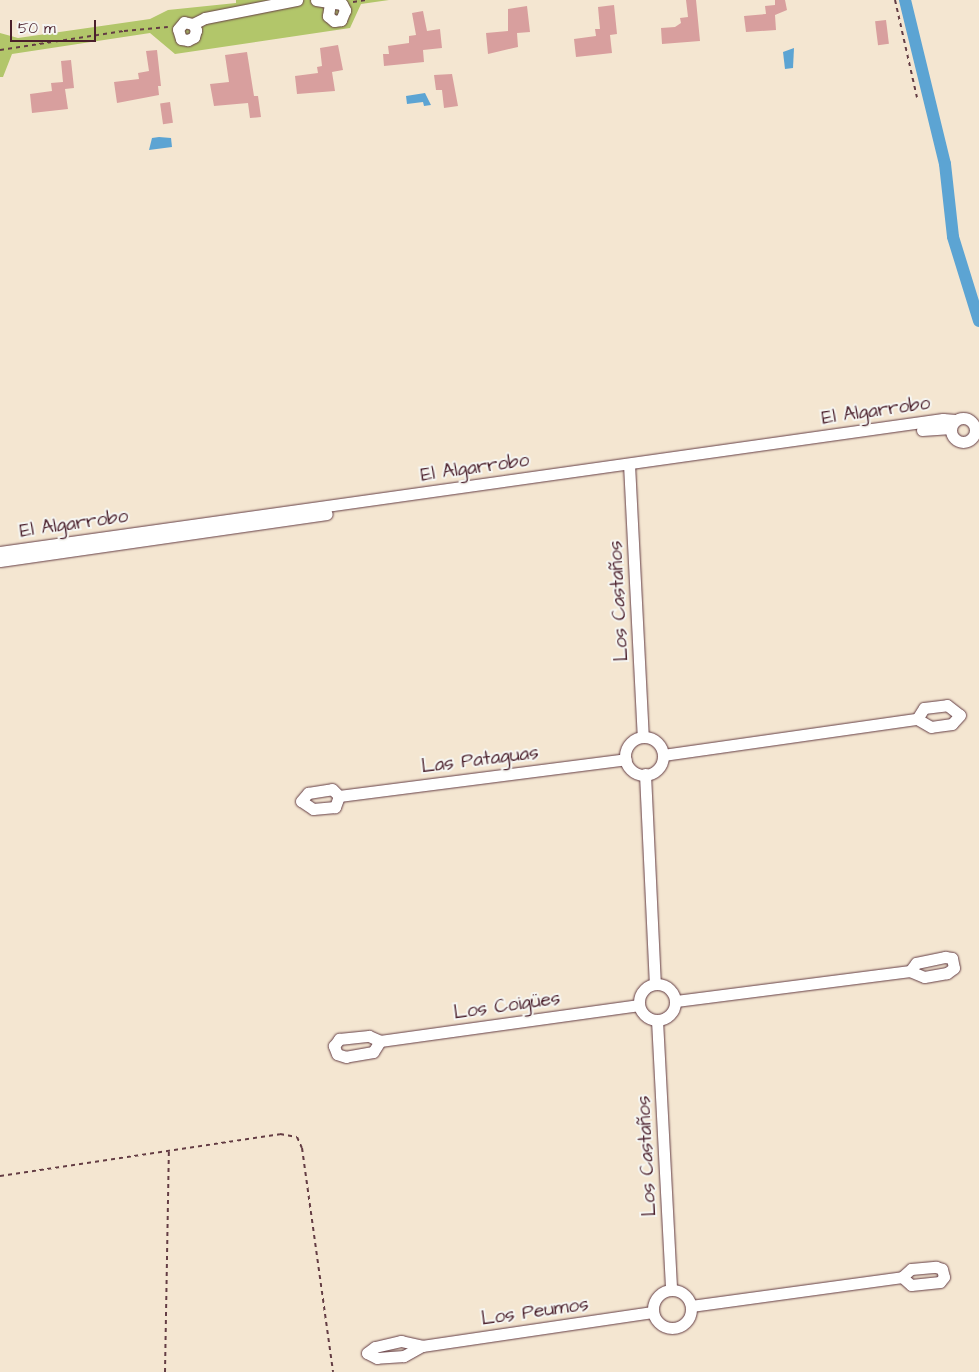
<!DOCTYPE html>
<meta charset="utf-8">
<style>
body{margin:0}
#map{position:relative;width:979px;height:1372px;overflow:hidden;background:#f4e6d1;font-family:"Architects Daughter",sans-serif}
div>[style]{position:absolute}
[style*='--x']{left:calc(var(--x)*1px);top:calc(var(--y)*1px);width:calc(var(--w)*1px);rotate:calc(var(--a)*1deg)}
.green>*{inset:0;background:#b2c66a}
.water>*{inset:0;background:#5ca4d3}
.canal>*{height:12px;margin:-6px;padding:0 6px;transform-origin:6px;border-radius:6px;background:#5ca4d3}
.building>*{inset:0;background:#d89f9e;transform-origin:0 0}
.path>*{height:2px;margin-top:-1px;transform-origin:0;background:repeating-linear-gradient(90deg,#643d44 0 4px,transparent 0 8px)}
.roads{filter:drop-shadow(0 0 1px #643d44) drop-shadow(0 0 1px #643d44)}
.street>*{height:11px;margin:-5.5px;padding:0 5.5px;transform-origin:5.5px;border-radius:5.5px;background:#fff}
.street>.ring{margin:-5.5px;padding:0;box-sizing:content-box;background:none;border:11px solid #fff;border-radius:50%}
span{translate:-50% -50%;white-space:nowrap;text-align:center;line-height:1.15;-webkit-text-stroke:4px #f6f6f2;paint-order:stroke}
.street-label{font-size:19px;color:#4a1f2b}
.scale{position:absolute;left:10px;top:20px;width:86px;height:22px;box-sizing:border-box;border:2px solid #4a1f2b;border-top:0;padding-left:6px;font-size:15px;line-height:18px;white-space:nowrap;color:#4a1f2b;-webkit-text-stroke:4px #f6f6f2;paint-order:stroke}
</style>
<div id="map">
<div class="green">
<div style="clip-path:polygon(236px 0,389px 0,361px 4px,350px 28px,175px 54px,150px 33px,12px 54px,3px 77px,0 77px,0 33px,18px 38px,150px 19px,168px 10px,236px 3px)"></div>
</div>
<div class="water">
<div style="clip-path:polygon(794px 48px,793px 68px,785px 69px,783px 52px)"></div>
<div style="clip-path:polygon(425px 93px,431px 105px,424px 106px,423px 102px,407px 104px,406px 96px)"></div>
<div style="clip-path:polygon(159px 137px,171px 138px,172px 147px,149px 150px,152px 138px)"></div>
</div>
<div class="canal">
<div style="--x:905;--y:0;--w:169;--a:76.3"></div>
<div style="--x:945;--y:164;--w:73;--a:83.7"></div>
<div style="--x:953;--y:237;--w:88;--a:72.8"></div>
</div>
<div class="building">
<div style="clip-path:polygon(686px 0,696px 0,700px 41px,662px 44px,661px 28px,675px 27px,681px 23px,680px 18px,688px 17px)"></div>
<div style="clip-path:polygon(775px 0,785px 0,787px 10px,775px 15px,776px 30px,746px 32px,744px 16px,766px 14px,765px 6px,775px 5px)"></div>
<div style="clip-path:polygon(614px 5px,617px 34px,610px 35px,612px 53px,576px 57px,574px 39px,596px 36px,595px 29px,600px 29px,598px 7px)"></div>
<div style="clip-path:polygon(527px 6px,530px 32px,517px 33px,518px 47px,488px 54px,486px 33px,508px 31px,508px 9px)"></div>
<div style="clip-path:polygon(423px 11px,427px 31px,440px 29px,442px 48px,423px 50px,424px 62px,384px 66px,383px 54px,389px 54px,388px 46px,409px 43px,409px 36px,416px 35px,412px 13px)"></div>
<div style="left:886px;top:20px;width:24px;height:11px;rotate:83deg"></div>
<div style="clip-path:polygon(338px 45px,343px 70px,332px 72px,335px 91px,297px 94px,295px 76px,318px 73px,317px 67px,322px 66px,320px 48px)"></div>
<div style="clip-path:polygon(157px 50px,161px 86px,158px 86px,159px 95px,117px 103px,114px 82px,139px 79px,138px 73px,149px 71px,146px 51px)"></div>
<div style="clip-path:polygon(247px 52px,254px 96px,258px 96px,261px 117px,250px 118px,248px 103px,214px 106px,210px 84px,229px 82px,225px 55px)"></div>
<div style="clip-path:polygon(71px 60px,74px 88px,65px 89px,68px 109px,32px 113px,30px 94px,52px 91px,51px 83px,63px 82px,61px 61px)"></div>
<div style="clip-path:polygon(452px 74px,458px 106px,444px 108px,442px 90px,436px 90px,434px 75px)"></div>
<div style="left:170px;top:102px;width:21px;height:10px;rotate:82deg"></div>
</div>
<div class="path">
<div style="--x:895;--y:0;--w:100;--a:77.3"></div>
<div style="--x:353;--y:2;--w:13;--a:-9"></div>
<div style="--x:0;--y:50;--w:125;--a:-8.7"></div>
<div style="--x:124;--y:31;--w:44;--a:-5.2"></div>
<div style="--x:0;--y:1176;--w:283;--a:-8.5"></div>
<div style="--x:280;--y:1134;--w:17;--a:10"></div>
<div style="--x:297;--y:1137;--w:12;--a:66"></div>
<div style="--x:302;--y:1148;--w:226;--a:82.1"></div>
<div style="--x:165;--y:1372;--w:220;--a:-89"></div>
</div>
<div class="roads">
<div class="street">
<div style="--x:316;--y:0;--w:26;--a:9"></div>
<div style="--x:342;--y:4;--w:7;--a:63"></div>
<div style="--x:345;--y:10;--w:11;--a:112"></div>
<div style="--x:341;--y:20;--w:7;--a:172"></div>
<div style="--x:334;--y:21;--w:8;--a:-140"></div>
<div style="--x:328;--y:16;--w:12;--a:-81"></div>
<div style="--x:193;--y:24;--w:7;--a:63"></div>
<div style="--x:196;--y:30;--w:7;--a:106"></div>
<div style="--x:194;--y:37;--w:7;--a:153"></div>
<div style="--x:188;--y:40;--w:7;--a:-172"></div>
<div style="--x:181;--y:39;--w:10;--a:-107"></div>
<div style="--x:178;--y:29;--w:9;--a:-49"></div>
<div style="--x:184;--y:22;--w:9;--a:13"></div>
<div style="--x:193;--y:24;--w:13;--a:-27"></div>
<div style="--x:205;--y:18;--w:94;--a:-11.1"></div>
<div class="ring" style="left:951px;top:418px;width:13px;height:13px"></div>
<div style="--x:922;--y:430;--w:29;--a:-4"></div>
<div style="--x:629;--y:464;--w:273;--a:87.1"></div>
<div style="--x:0;--y:552;--w:952;--a:-8.03"></div>
<div style="--x:943;--y:419;--w:12;--a:5"></div>
<div style="--x:0;--y:561;--w:330;--a:-8.2"></div>
<div style="--x:947;--y:705;--w:16;--a:38"></div>
<div style="--x:960;--y:715;--w:12;--a:132"></div>
<div style="--x:952;--y:724;--w:21;--a:172"></div>
<div style="--x:931;--y:727;--w:16;--a:-150"></div>
<div style="--x:917;--y:719;--w:13;--a:-58"></div>
<div style="--x:924;--y:708;--w:23;--a:-7"></div>
<div class="ring" style="left:625px;top:737px;width:27px;height:27px"></div>
<div style="--x:663;--y:755;--w:257;--a:-8.1"></div>
<div style="--x:645;--y:774;--w:209;--a:87.3"></div>
<div style="--x:332;--y:789;--w:10;--a:45"></div>
<div style="--x:339;--y:796;--w:12;--a:110"></div>
<div style="--x:335;--y:807;--w:22;--a:175"></div>
<div style="--x:313;--y:809;--w:14;--a:-146"></div>
<div style="--x:301;--y:801;--w:11;--a:-49"></div>
<div style="--x:308;--y:793;--w:24;--a:-9"></div>
<div style="--x:339;--y:796;--w:289;--a:-7.3"></div>
<div style="--x:945;--y:957;--w:7;--a:8"></div>
<div style="--x:952;--y:958;--w:10;--a:79"></div>
<div style="--x:954;--y:968;--w:9;--a:144"></div>
<div style="--x:947;--y:973;--w:23;--a:170"></div>
<div style="--x:924;--y:977;--w:15;--a:-157"></div>
<div style="--x:910;--y:971;--w:10;--a:-53"></div>
<div style="--x:916;--y:963;--w:30;--a:-12"></div>
<div class="ring" style="left:639px;top:984px;width:25px;height:25px"></div>
<div style="--x:676;--y:1001;--w:236;--a:-7.3"></div>
<div style="--x:657;--y:1020;--w:270;--a:87"></div>
<div style="--x:369;--y:1036;--w:12;--a:24"></div>
<div style="--x:380;--y:1041;--w:13;--a:122"></div>
<div style="--x:373;--y:1052;--w:27;--a:170"></div>
<div style="--x:346;--y:1057;--w:9;--a:-162"></div>
<div style="--x:337;--y:1054;--w:9;--a:-111"></div>
<div style="--x:334;--y:1046;--w:9;--a:-54"></div>
<div style="--x:339;--y:1039;--w:30;--a:-6"></div>
<div style="--x:380;--y:1041;--w:260;--a:-7.9"></div>
<div style="--x:936;--y:1267;--w:6;--a:18"></div>
<div style="--x:942;--y:1269;--w:8;--a:76"></div>
<div style="--x:944;--y:1277;--w:6;--a:129"></div>
<div style="--x:940;--y:1282;--w:29;--a:174"></div>
<div style="--x:911;--y:1285;--w:12;--a:-138"></div>
<div style="--x:902;--y:1277;--w:12;--a:-42"></div>
<div style="--x:911;--y:1269;--w:25;--a:-5"></div>
<div class="ring" style="left:653px;top:1290px;width:27px;height:27px"></div>
<div style="--x:691;--y:1306;--w:213;--a:-7.8"></div>
<div style="--x:401;--y:1341;--w:22;--a:13"></div>
<div style="--x:422;--y:1346;--w:21;--a:151"></div>
<div style="--x:404;--y:1356;--w:27;--a:176"></div>
<div style="--x:377;--y:1358;--w:11;--a:-153"></div>
<div style="--x:367;--y:1353;--w:10;--a:-37"></div>
<div style="--x:375;--y:1347;--w:27;--a:-13"></div>
<div style="--x:422;--y:1346;--w:233;--a:-8.4"></div>
</div>
</div>
<div class="street-label">
<span style="left:876px;top:411px;rotate:-8deg">El Algarrobo</span>
<span style="left:475px;top:468px;rotate:-8deg">El Algarrobo</span>
<span style="left:74px;top:524px;rotate:-8deg">El Algarrobo</span>
<span style="left:619px;top:601px;rotate:-93deg">Los Castaños</span>
<span style="left:480px;top:760px;rotate:-7deg">Las Pataguas</span>
<span style="left:507px;top:1006px;rotate:-8deg">Los Coigües</span>
<span style="left:647px;top:1156px;rotate:-93deg">Los Castaños</span>
<span style="left:535px;top:1312px;rotate:-8deg">Los Peumos</span>
</div>
<div class="scale">50 m</div>
</div>
